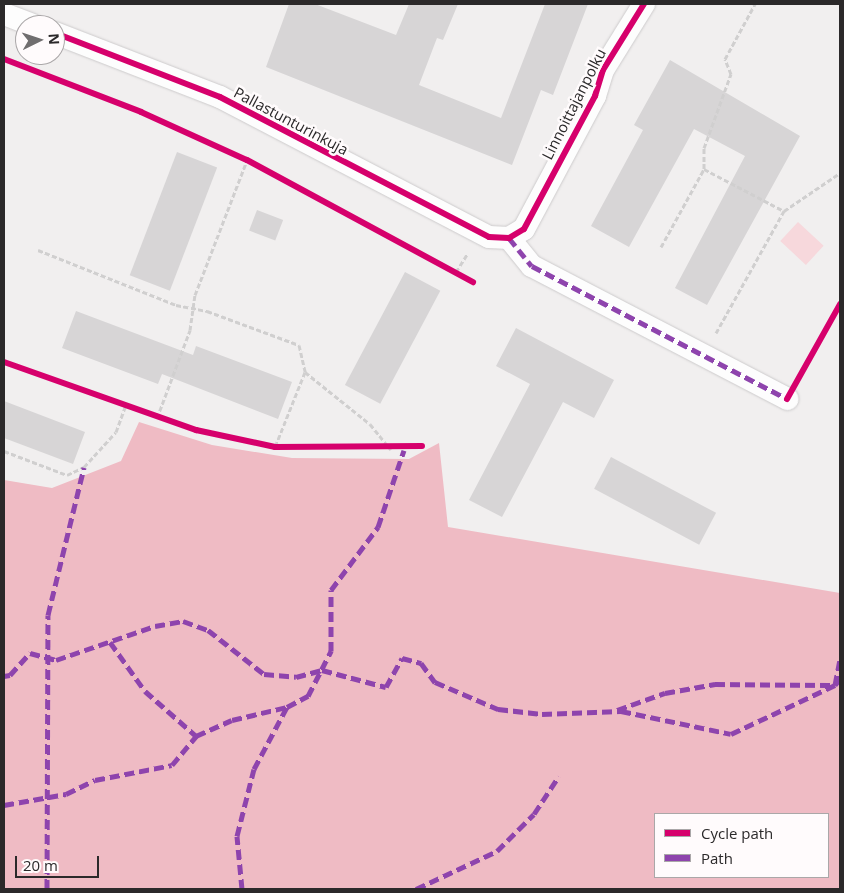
<!DOCTYPE html>
<style>
body{margin:0}
#map{position:relative;width:844px;height:893px;overflow:hidden;background:#f1efef;font-family:"Open Sans",sans-serif}
div>[style]{position:absolute}
[style*='--x']{left:calc(var(--x)*1px);top:calc(var(--y)*1px);width:calc(var(--w)*1px);rotate:calc(var(--a)*1deg)}
.green>*{inset:0;background:#f7d8dc;transform-origin:0 0}
.forest>*{inset:0;background:#efbbc4}
.building>*{inset:0;background:#d7d5d6;transform-origin:0 0}
.path>*{height:3px;margin-top:-1.5px;transform-origin:0;background:repeating-linear-gradient(90deg,#d0cfcf 0 5px,transparent 0 7.5px)}
.roads{filter:drop-shadow(0 0 1px #cdcbcc) drop-shadow(0 0 1px #cdcbcc)}
.minor>*{height:22px;margin:-11px;padding:0 11px;transform-origin:11px;border-radius:11px;background:#fdfdfd}
.quiet>*{height:5px;margin-top:-2.5px;transform-origin:0;background:repeating-linear-gradient(90deg,#8e44ad 0 10px,transparent 0 15px)}
.cycleway>*{height:6px;margin:-3px;padding:0 3px;transform-origin:3px;border-radius:3px;background:#d6006c}
span{translate:-50% -50%;white-space:nowrap;text-align:center;line-height:1.15;-webkit-text-stroke:5px #fffbfc;paint-order:stroke}
.street-label{font-size:15px;color:#2b292a}
.frame{position:absolute;inset:0;border:5px solid #2b292a;pointer-events:none}
.legend{position:absolute;left:654px;top:813px;width:175px;height:65px;box-sizing:border-box;background:#fffbfc;border:1px solid #aaa7a8;margin:0;padding:6px 9px;list-style:none;font-size:15px;color:#2b292a}
.legend li{display:flex;align-items:center;gap:10px;height:25px}
.legend b{width:25px;border:1px solid #aaa7a8}
.north{position:absolute;left:15px;top:15px;width:50px;height:50px;box-sizing:border-box;background:#fffbfc;border:1px solid #aaa7a8;border-radius:50%;rotate:86deg;font-size:14px;font-weight:700;line-height:20px;text-align:center;color:#2b292a}
.north::after{content:'';display:block;margin:auto;width:18px;height:22px;background:#706e6f;clip-path:polygon(50% 0,100% 100%,50% 72%,0 100%)}
.scale{position:absolute;left:15px;top:856px;width:84px;height:22px;box-sizing:border-box;border:2px solid #2b292a;border-top:0;padding-left:6px;font-size:15px;line-height:18px;white-space:nowrap;color:#2b292a;-webkit-text-stroke:4px #fffbfc;paint-order:stroke}
</style>
<div id="map">
<div class="green">
<div style="left:798px;top:222px;width:35px;height:26px;rotate:43deg"></div>
</div>
<div class="forest">
<div style="clip-path:polygon(evenodd,139px 422px,212px 445px,292px 458px,409px 459px,439px 443px,448px 527px,840px 593px,840px 889px,4px 889px,4px 480px,52px 488px,121px 461px,139px 422px,655px 814px,828px 814px,828px 877px,655px 877px,655px 814px)"></div>
</div>
<div class="building">
<div style="clip-path:polygon(289px 4px,315px 4px,396px 35px,409px 4px,458px 4px,443px 40px,437px 38px,419px 85px,501px 118px,545px 4px,588px 4px,553px 95px,541px 90px,512px 165px,266px 67px)"></div>
<div style="clip-path:polygon(670px 60px,800px 136px,707px 305px,675px 288px,745px 156px,694px 129px,629px 247px,591px 226px,643px 130px,634px 125px)"></div>
<div style="left:177px;top:152px;width:43px;height:132px;rotate:21deg"></div>
<div style="left:257px;top:210px;width:28px;height:22px;rotate:21deg"></div>
<div style="left:405px;top:272px;width:40px;height:128px;rotate:28deg"></div>
<div style="clip-path:polygon(76px 311px,193px 355px,196px 346px,292px 382px,278px 419px,162px 374px,158px 384px,62px 348px)"></div>
<div style="clip-path:polygon(516px 328px,614px 380px,594px 418px,563px 402px,502px 517px,469px 500px,530px 384px,496px 366px)"></div>
<div style="clip-path:polygon(4px 401px,85px 432px,73px 464px,4px 438px)"></div>
<div style="left:611px;top:457px;width:119px;height:36px;rotate:28deg"></div>
</div>
<div class="path">
<div style="--x:704;--y:169;--w:90;--a:27.7"></div>
<div style="--x:784;--y:211;--w:68;--a:-34.2"></div>
<div style="--x:661;--y:247;--w:89;--a:-61.1"></div>
<div style="--x:704;--y:169;--w:21;--a:-90"></div>
<div style="--x:704;--y:148;--w:79;--a:-70"></div>
<div style="--x:731;--y:74;--w:16;--a:-112"></div>
<div style="--x:725;--y:59;--w:63;--a:-61.4"></div>
<div style="--x:38;--y:250;--w:149;--a:21.7"></div>
<div style="--x:176;--y:305;--w:32;--a:11"></div>
<div style="--x:207;--y:311;--w:98;--a:20.3"></div>
<div style="--x:299;--y:345;--w:28;--a:77"></div>
<div style="--x:305;--y:372;--w:81;--a:111.8"></div>
<div style="--x:456;--y:272;--w:22;--a:-58"></div>
<div style="--x:716;--y:333;--w:140;--a:-60.9"></div>
<div style="--x:305;--y:372;--w:83;--a:38.7"></div>
<div style="--x:370;--y:424;--w:33;--a:51"></div>
<div style="--x:157;--y:418;--w:94;--a:-69.4"></div>
<div style="--x:190;--y:330;--w:35;--a:-82"></div>
<div style="--x:195;--y:295;--w:145;--a:-68.9"></div>
<div style="--x:4;--y:451;--w:67;--a:20.9"></div>
<div style="--x:67;--y:475;--w:19;--a:-25"></div>
<div style="--x:84;--y:467;--w:47;--a:-47.6"></div>
<div style="--x:116;--y:432;--w:27;--a:-70"></div>
</div>
<div class="roads">
<div class="minor">
<div style="--x:4;--y:14;--w:31;--a:21"></div>
<div style="--x:55;--y:33;--w:177;--a:21.2"></div>
<div style="--x:220;--y:97;--w:303;--a:27.5"></div>
<div style="--x:489;--y:237;--w:20;--a:3"></div>
<div style="--x:509;--y:238;--w:17;--a:-31"></div>
<div style="--x:524;--y:229;--w:151;--a:-61.9"></div>
<div style="--x:595;--y:96;--w:27;--a:-73"></div>
<div style="--x:603;--y:70;--w:78;--a:-58.2"></div>
<div style="--x:509;--y:238;--w:36;--a:51"></div>
<div style="--x:532;--y:266;--w:288;--a:27.5"></div>
</div>
</div>
<div class="quiet">
<div style="--x:509;--y:238;--w:36;--a:51"></div>
<div style="--x:532;--y:266;--w:288;--a:27.5"></div>
<div style="--x:110;--y:642;--w:60;--a:54.5"></div>
<div style="--x:145;--y:691;--w:68;--a:41.4"></div>
<div style="--x:4;--y:676;--w:6;--a:-9"></div>
<div style="--x:10;--y:675;--w:30;--a:-48"></div>
<div style="--x:30;--y:653;--w:27;--a:15"></div>
<div style="--x:56;--y:660;--w:105;--a:-19"></div>
<div style="--x:155;--y:626;--w:28;--a:-10"></div>
<div style="--x:183;--y:621;--w:27;--a:20"></div>
<div style="--x:208;--y:630;--w:71;--a:38.2"></div>
<div style="--x:264;--y:674;--w:32;--a:5"></div>
<div style="--x:296;--y:677;--w:27;--a:-15"></div>
<div style="--x:322;--y:670;--w:66;--a:14.9"></div>
<div style="--x:386;--y:687;--w:33;--a:-61"></div>
<div style="--x:402;--y:658;--w:20;--a:15"></div>
<div style="--x:421;--y:663;--w:24;--a:54"></div>
<div style="--x:435;--y:682;--w:69;--a:23.2"></div>
<div style="--x:498;--y:709;--w:44;--a:6.5"></div>
<div style="--x:542;--y:714;--w:79;--a:-2.2"></div>
<div style="--x:621;--y:711;--w:112;--a:11.8"></div>
<div style="--x:731;--y:734;--w:115;--a:-25.2"></div>
<div style="--x:835;--y:685;--w:8;--a:-50"></div>
<div style="--x:835;--y:685;--w:25;--a:-79"></div>
<div style="--x:617;--y:710;--w:51;--a:-19.5"></div>
<div style="--x:665;--y:693;--w:51;--a:-10.2"></div>
<div style="--x:715;--y:684;--w:115;--a:0.5"></div>
<div style="--x:4;--y:805;--w:63;--a:-10.1"></div>
<div style="--x:66;--y:794;--w:32;--a:-26"></div>
<div style="--x:95;--y:780;--w:78;--a:-11"></div>
<div style="--x:172;--y:765;--w:38;--a:-50"></div>
<div style="--x:196;--y:736;--w:39;--a:-24"></div>
<div style="--x:232;--y:720;--w:57;--a:-13.3"></div>
<div style="--x:287;--y:707;--w:24;--a:-28"></div>
<div style="--x:308;--y:696;--w:51;--a:-62.9"></div>
<div style="--x:331;--y:651;--w:61;--a:-90"></div>
<div style="--x:331;--y:590;--w:79;--a:-53.3"></div>
<div style="--x:378;--y:527;--w:81;--a:-71.3"></div>
<div style="--x:47;--y:889;--w:274;--a:-89.8"></div>
<div style="--x:48;--y:615;--w:152;--a:-76.3"></div>
<div style="--x:242;--y:889;--w:53;--a:-95.4"></div>
<div style="--x:237;--y:836;--w:69;--a:-75.8"></div>
<div style="--x:254;--y:769;--w:70;--a:-62"></div>
<div style="--x:416;--y:889;--w:89;--a:-25.1"></div>
<div style="--x:497;--y:851;--w:52;--a:-45"></div>
<div style="--x:534;--y:814;--w:45;--a:-56.7"></div>
</div>
<div class="cycleway">
<div style="--x:55;--y:33;--w:177;--a:21.2"></div>
<div style="--x:220;--y:97;--w:303;--a:27.5"></div>
<div style="--x:489;--y:237;--w:20;--a:3"></div>
<div style="--x:509;--y:238;--w:17;--a:-31"></div>
<div style="--x:524;--y:229;--w:151;--a:-61.9"></div>
<div style="--x:595;--y:96;--w:27;--a:-73"></div>
<div style="--x:603;--y:70;--w:78;--a:-58.2"></div>
<div style="--x:4;--y:59;--w:147;--a:21.1"></div>
<div style="--x:141;--y:112;--w:116;--a:24.4"></div>
<div style="--x:247;--y:160;--w:257;--a:28.4"></div>
<div style="--x:4;--y:362;--w:204;--a:19.5"></div>
<div style="--x:196;--y:430;--w:81;--a:12.1"></div>
<div style="--x:275;--y:447;--w:147;--a:-0.4"></div>
<div style="--x:787;--y:399;--w:109;--a:-60.8"></div>
</div>
<div class="street-label">
<span style="left:574px;top:104px;rotate:-63deg">Linnoittajanpolku</span>
<span style="left:291px;top:121px;rotate:28deg">Pallastunturinkuja</span>
</div>
<div class="frame"></div>
<ul class="legend">
<li><b style="height:6px;background:#d6006c"></b>Cycle path</li>
<li><b style="height:6px;background:#8e44ad"></b>Path</li>
</ul>
<div class="north">N</div>
<div class="scale">20 m</div>
</div>
